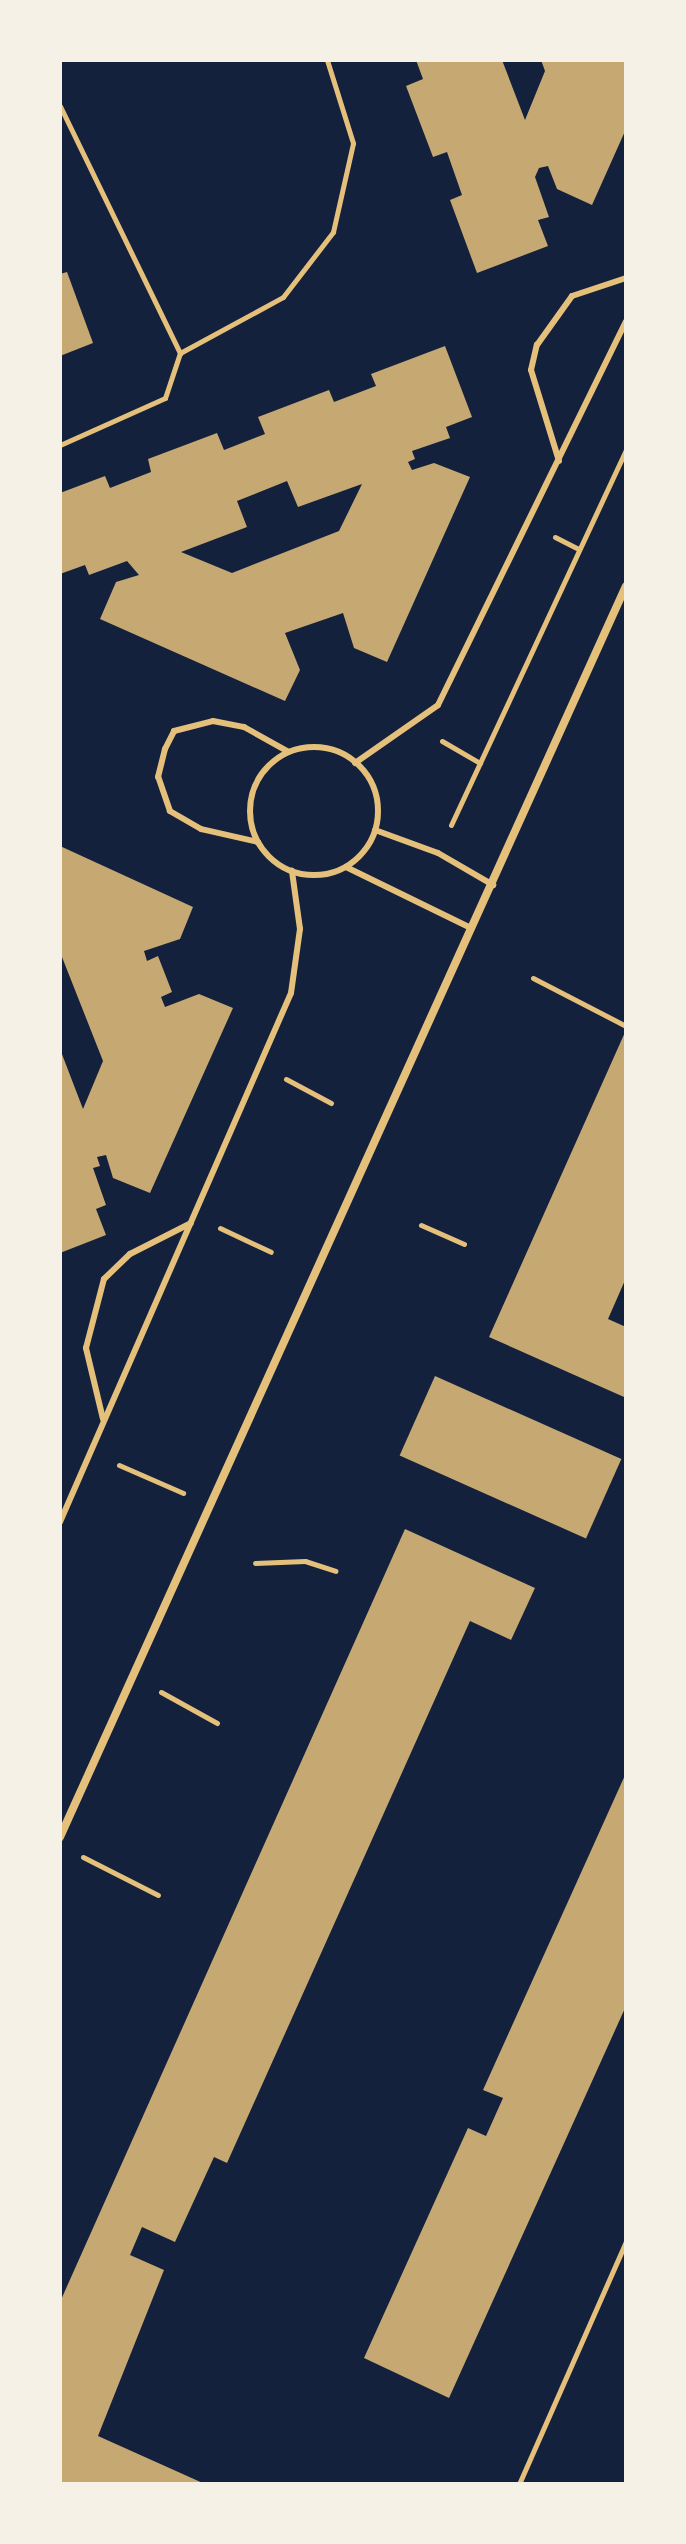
<!DOCTYPE html>
<style>
body{margin:0}
#map{position:relative;width:686px;height:2544px;overflow:hidden;background:#14213d;font-family:"Noto Sans",sans-serif}
div>[style]{position:absolute}
[style*='--x']{left:calc(var(--x)*1px);top:calc(var(--y)*1px);width:calc(var(--w)*1px);rotate:calc(var(--a)*1deg)}
.building>*{inset:0;background:#c6a872;transform-origin:0 0}
.path>*{height:5px;margin:-2.5px;padding:0 2.5px;transform-origin:2.5px;border-radius:2.5px;background:#e5c07b}
.service>*{height:6px;margin:-3px;padding:0 3px;transform-origin:3px;border-radius:3px;background:#e5c07b}
.service>.ring{margin:-3px;padding:0;box-sizing:content-box;background:none;border:6px solid #e5c07b;border-radius:50%}
.minor>*{height:8px;margin:-4px;padding:0 4px;transform-origin:4px;border-radius:4px;background:#e5c07b}
span{translate:-50% -50%;white-space:nowrap;text-align:center;line-height:1.15;-webkit-text-stroke:6px #f6f1e7;paint-order:stroke}
.frame{position:absolute;inset:0;border:62px solid #f6f1e7;pointer-events:none}
</style>
<div id="map">
<div class="building">
<div style="clip-path:polygon(416px 60px,502px 60px,525px 120px,545px 71px,541px 60px,626px 60px,626px 129px,592px 205px,557px 189px,548px 166px,539px 168px,535px 177px,549px 217px,538px 220px,548px 246px,477px 273px,450px 200px,462px 195px,447px 152px,433px 157px,406px 86px,423px 79px)"></div>
<div style="clip-path:polygon(67px 272px,93px 343px,60px 356px,60px 274px)"></div>
<div style="clip-path:polygon(evenodd,445px 346px,472px 417px,446px 427px,450px 438px,412px 451px,415px 459px,408px 462px,412px 470px,434px 463px,470px 477px,387px 662px,354px 648px,343px 613px,285px 633px,300px 670px,285px 701px,100px 619px,116px 582px,139px 575px,127px 561px,89px 575px,85px 565px,60px 574px,60px 493px,105px 476px,110px 488px,151px 472px,148px 459px,217px 433px,224px 450px,265px 434px,258px 417px,329px 390px,334px 402px,376px 386px,371px 374px,445px 346px,287px 481px,298px 507px,362px 484px,339px 531px,232px 573px,181px 552px,247px 527px,237px 501px,287px 481px)"></div>
<div style="clip-path:polygon(60px 846px,193px 907px,180px 939px,144px 951px,147px 961px,158px 956px,172px 992px,161px 997px,165px 1007px,199px 994px,233px 1008px,150px 1193px,113px 1178px,106px 1155px,97px 1157px,100px 1166px,93px 1168px,106px 1205px,96px 1209px,106px 1235px,60px 1253px,60px 1049px,83px 1109px,103px 1061px,60px 952px)"></div>
<div style="clip-path:polygon(626px 1030px,626px 1278px,608px 1319px,626px 1327px,624px 1397px,489px 1337px)"></div>
<div style="left:435px;top:1376px;width:204px;height:87px;rotate:24deg"></div>
<div style="clip-path:polygon(405px 1529px,535px 1588px,511px 1640px,470px 1621px,227px 2163px,214px 2157px,175px 2242px,142px 2227px,130px 2255px,164px 2270px,98px 2436px,205px 2484px,60px 2484px,60px 2302px)"></div>
<div style="clip-path:polygon(626px 1773px,626px 2006px,449px 2398px,364px 2358px,468px 2128px,486px 2136px,503px 2098px,483px 2090px)"></div>
</div>
<div class="path">
<div style="--x:60;--y:106;--w:275;--a:64.1"></div>
<div style="--x:60;--y:445;--w:115;--a:-24.1"></div>
<div style="--x:165;--y:398;--w:47;--a:-71.6"></div>
<div style="--x:180;--y:353;--w:117;--a:-28.5"></div>
<div style="--x:283;--y:297;--w:82;--a:-52.4"></div>
<div style="--x:333;--y:232;--w:91;--a:-77.3"></div>
<div style="--x:353;--y:143;--w:87;--a:-107.4"></div>
<div style="--x:555;--y:537;--w:27;--a:27"></div>
<div style="--x:442;--y:741;--w:44;--a:30.1"></div>
<div style="--x:451;--y:825;--w:414;--a:-65"></div>
<div style="--x:533;--y:978;--w:105;--a:27.3"></div>
<div style="--x:286;--y:1079;--w:51;--a:28.1"></div>
<div style="--x:421;--y:1225;--w:47;--a:23.8"></div>
<div style="--x:220;--y:1228;--w:56;--a:25.2"></div>
<div style="--x:119;--y:1465;--w:70;--a:23.6"></div>
<div style="--x:255;--y:1563;--w:50;--a:-2.3"></div>
<div style="--x:305;--y:1561;--w:32;--a:18"></div>
<div style="--x:161;--y:1692;--w:64;--a:29"></div>
<div style="--x:83;--y:1857;--w:84;--a:26.9"></div>
<div style="--x:519;--y:2484;--w:266;--a:-66.2"></div>
</div>
<div class="service">
<div style="--x:559;--y:461;--w:95;--a:-107.1"></div>
<div style="--x:531;--y:370;--w:26;--a:-77"></div>
<div style="--x:537;--y:345;--w:60;--a:-54.5"></div>
<div style="--x:572;--y:296;--w:57;--a:-18.4"></div>
<div class="ring" style="left:250px;top:747px;width:122px;height:122px"></div>
<div style="--x:355;--y:763;--w:101;--a:-34.9"></div>
<div style="--x:438;--y:705;--w:427;--a:-63.9"></div>
<div style="--x:375;--y:830;--w:67;--a:20.1"></div>
<div style="--x:438;--y:853;--w:64;--a:30.2"></div>
<div style="--x:258;--y:842;--w:58;--a:-167.2"></div>
<div style="--x:201;--y:829;--w:36;--a:-150"></div>
<div style="--x:170;--y:811;--w:36;--a:-109"></div>
<div style="--x:158;--y:777;--w:29;--a:-76"></div>
<div style="--x:165;--y:749;--w:20;--a:-63"></div>
<div style="--x:174;--y:731;--w:40;--a:-14.4"></div>
<div style="--x:213;--y:721;--w:32;--a:11"></div>
<div style="--x:244;--y:727;--w:51;--a:29.1"></div>
<div style="--x:346;--y:867;--w:139;--a:26"></div>
<div style="--x:103;--y:1419;--w:73;--a:-103.5"></div>
<div style="--x:86;--y:1348;--w:71;--a:-75.4"></div>
<div style="--x:104;--y:1279;--w:36;--a:-44"></div>
<div style="--x:130;--y:1254;--w:68;--a:-26.9"></div>
<div style="--x:60;--y:1522;--w:577;--a:-66.41"></div>
<div style="--x:291;--y:993;--w:65;--a:-82"></div>
<div style="--x:300;--y:929;--w:59;--a:-97.9"></div>
</div>
<div class="minor">
<div style="--x:60;--y:1837;--w:1373;--a:-65.66"></div>
</div>
<div class="frame"></div>
</div>
